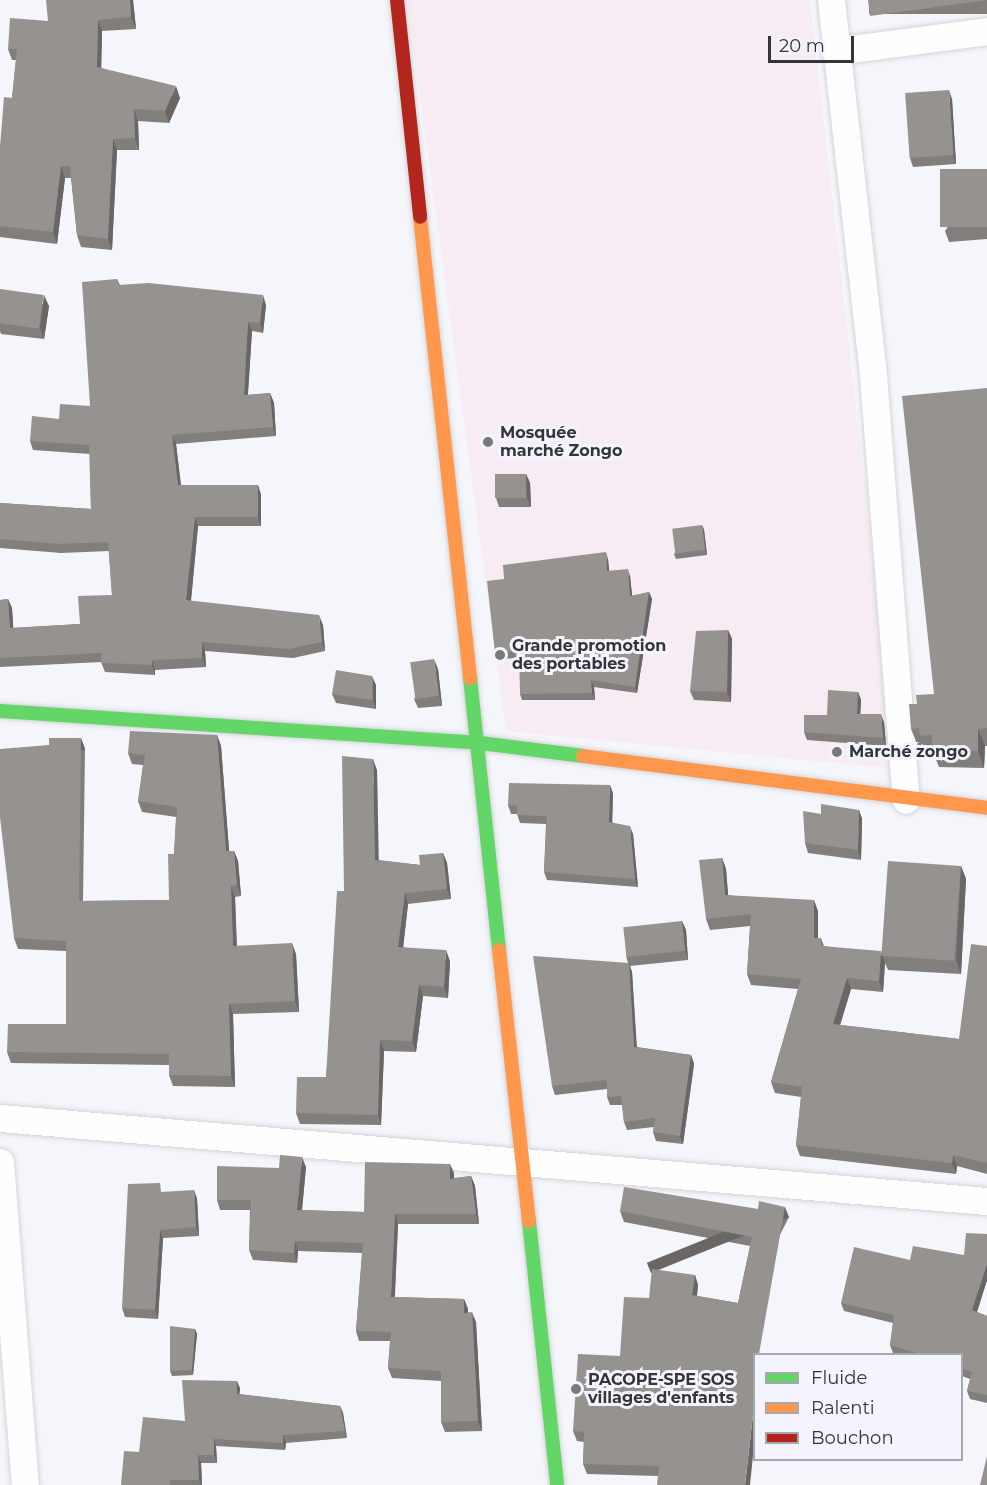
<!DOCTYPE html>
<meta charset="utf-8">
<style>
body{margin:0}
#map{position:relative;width:987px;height:1485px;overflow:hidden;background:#f5f6fb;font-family:Montserrat,sans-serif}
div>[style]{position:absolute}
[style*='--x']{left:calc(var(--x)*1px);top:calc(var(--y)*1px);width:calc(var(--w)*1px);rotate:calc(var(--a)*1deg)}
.commercial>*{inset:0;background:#f8ecf4}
.roads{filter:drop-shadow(0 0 2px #d3d4d8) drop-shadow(0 0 2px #d3d4d8)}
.street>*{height:27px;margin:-13.5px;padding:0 13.5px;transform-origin:13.5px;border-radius:13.5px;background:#fefefe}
.fast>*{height:14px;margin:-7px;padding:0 7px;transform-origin:7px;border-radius:7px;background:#63d668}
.slow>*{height:14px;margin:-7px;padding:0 7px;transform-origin:7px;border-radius:7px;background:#ff974d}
.jam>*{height:14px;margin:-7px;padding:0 7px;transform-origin:7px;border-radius:7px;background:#b3261e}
.wall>*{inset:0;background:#817e7c;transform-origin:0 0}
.shaded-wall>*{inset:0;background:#696665;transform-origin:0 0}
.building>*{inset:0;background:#969290;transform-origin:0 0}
.dots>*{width:16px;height:16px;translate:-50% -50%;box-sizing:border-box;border:3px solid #f3f4fd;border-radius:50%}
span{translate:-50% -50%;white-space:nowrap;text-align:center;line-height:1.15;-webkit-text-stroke:6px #f3f4fd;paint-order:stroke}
.poi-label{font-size:16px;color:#343538;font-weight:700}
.left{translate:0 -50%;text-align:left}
.legend{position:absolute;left:753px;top:1353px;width:210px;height:108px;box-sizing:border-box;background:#f3f4fd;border:2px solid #a7a8ae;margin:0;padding:8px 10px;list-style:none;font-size:18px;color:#343538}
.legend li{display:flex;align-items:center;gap:12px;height:30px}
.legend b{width:30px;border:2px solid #a7a8ae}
.scale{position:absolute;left:768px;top:36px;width:86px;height:27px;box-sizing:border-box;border:3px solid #343538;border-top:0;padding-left:8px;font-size:18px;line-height:21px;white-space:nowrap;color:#343538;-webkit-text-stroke:4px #f3f4fd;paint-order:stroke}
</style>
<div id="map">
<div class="commercial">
<div style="clip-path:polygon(407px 0,810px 0,897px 769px,506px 731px)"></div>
</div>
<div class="roads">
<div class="street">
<div style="--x:831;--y:0;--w:377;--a:83.6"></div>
<div style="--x:873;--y:375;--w:426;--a:85.6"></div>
<div style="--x:835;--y:51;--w:153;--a:-7.5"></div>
<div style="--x:0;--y:1118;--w:990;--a:4.81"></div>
<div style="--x:0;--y:1162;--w:324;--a:85.6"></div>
</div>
<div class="fast">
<div style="--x:470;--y:678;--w:274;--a:83.9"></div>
<div style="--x:0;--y:711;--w:481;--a:3.8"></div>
<div style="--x:480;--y:743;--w:104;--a:7.2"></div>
<div style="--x:529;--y:1221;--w:265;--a:83.9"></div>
</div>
<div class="slow">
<div style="--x:420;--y:217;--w:464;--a:83.8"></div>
<div style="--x:583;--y:756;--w:407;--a:7.3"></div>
<div style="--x:499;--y:950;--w:273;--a:83.7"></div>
</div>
<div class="jam">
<div style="--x:397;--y:0;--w:218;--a:83.9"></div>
</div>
</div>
<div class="wall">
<div style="clip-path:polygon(133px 0,136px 29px,102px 31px,101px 68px,180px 98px,169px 123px,138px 121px,139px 150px,117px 150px,112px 250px,81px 247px,77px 235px,71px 178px,65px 178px,57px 244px,0 237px,0 147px,12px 98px,16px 60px,12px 60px,8px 49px,48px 21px)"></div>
<div style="left:987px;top:0;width:14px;height:118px;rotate:90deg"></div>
<div style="clip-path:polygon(952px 99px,956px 164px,913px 167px,910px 158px)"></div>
<div style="clip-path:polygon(987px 169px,987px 239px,949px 242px,945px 231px)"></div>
<div style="clip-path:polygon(117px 279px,120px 285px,266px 305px,263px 333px,252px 331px,248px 395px,270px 393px,274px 403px,276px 436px,176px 444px,181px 485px,258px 485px,261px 495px,261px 526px,198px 526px,191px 601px,323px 625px,325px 651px,293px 658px,205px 651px,206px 667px,155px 670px,155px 675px,105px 672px,101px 662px,0 667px,0 600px,8px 599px,12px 608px,13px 628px,80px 624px,112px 595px,109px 551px,61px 553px,0 548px,0 503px,91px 509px,90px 454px,33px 450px,30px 441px,59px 419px,90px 406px)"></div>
<div style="clip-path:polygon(0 289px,49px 306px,44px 339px,1px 334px,0 331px)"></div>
<div style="clip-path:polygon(987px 388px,987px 746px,985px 746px,984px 768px,939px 767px,933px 752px,926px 753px,923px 746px,918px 746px,911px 729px,917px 704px,934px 694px)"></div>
<div style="clip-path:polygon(526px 474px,530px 483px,531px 507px,499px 507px,496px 498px)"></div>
<div style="clip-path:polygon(702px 525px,704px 530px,707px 555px,676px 559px,674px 554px)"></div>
<div style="clip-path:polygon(608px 559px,609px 571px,630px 576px,632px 596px,649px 592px,652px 599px,637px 693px,594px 687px,595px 700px,522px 700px,520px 694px,520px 658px,497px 659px,495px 653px,504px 579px)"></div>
<div style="clip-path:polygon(728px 630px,732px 639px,731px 702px,694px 700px,690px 691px)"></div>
<div style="clip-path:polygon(438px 669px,442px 706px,418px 708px,414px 699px)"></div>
<div style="clip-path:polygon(376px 685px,376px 709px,336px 703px,332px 694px)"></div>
<div style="clip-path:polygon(858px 692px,861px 700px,860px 714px,884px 722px,886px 746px,807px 740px,804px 732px)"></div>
<div style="clip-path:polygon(217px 735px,221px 746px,229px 851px,234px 851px,238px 861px,241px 896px,235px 897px,237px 946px,296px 954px,299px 1012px,233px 1014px,235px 1087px,173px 1086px,169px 1075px,169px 1065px,11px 1063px,7px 1052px,66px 1024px,66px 951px,18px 949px,14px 938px,49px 745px,81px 738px,85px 749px,83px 901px,169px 900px,174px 854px,176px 817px,142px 812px,138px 801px,143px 765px,132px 764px,128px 753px)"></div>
<div style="clip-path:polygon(377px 770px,378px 860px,420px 865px,443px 853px,447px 863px,451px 899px,408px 904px,403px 947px,450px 961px,448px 998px,423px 996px,416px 1052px,384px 1051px,381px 1125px,300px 1124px,296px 1113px,326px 1077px,344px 891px)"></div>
<div style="clip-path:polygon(613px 793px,612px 822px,633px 834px,638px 887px,547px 880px,544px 872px,546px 824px,520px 823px,517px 814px,511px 814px,508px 805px)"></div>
<div style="clip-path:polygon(859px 810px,862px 819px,861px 860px,808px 853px,805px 843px,821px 814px)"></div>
<div style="clip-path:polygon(722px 858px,726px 869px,728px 895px,818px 911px,818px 938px,821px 938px,824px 946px,883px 955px,961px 866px,966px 879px,961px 974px,888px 970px,885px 963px,883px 992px,851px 989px,840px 1025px,959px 1039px,987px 946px,987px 1174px,957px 1166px,956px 1174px,800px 1156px,796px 1145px,801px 1097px,775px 1093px,771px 1082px,798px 989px,751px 985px,747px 974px,750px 926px,710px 930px,706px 919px)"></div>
<div style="clip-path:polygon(682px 921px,686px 930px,688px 960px,630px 966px,632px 972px,637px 1047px,691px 1055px,694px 1064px,683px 1144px,656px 1141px,653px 1132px,654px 1127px,627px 1130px,624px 1122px,622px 1105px,610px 1105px,607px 1097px,607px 1089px,555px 1095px,552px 1086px,628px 963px,626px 956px)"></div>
<div style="clip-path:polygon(306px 1167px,302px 1210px,364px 1212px,454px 1173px,454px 1178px,471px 1176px,475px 1186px,479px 1224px,398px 1224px,395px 1297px,464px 1299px,468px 1309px,468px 1312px,476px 1322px,482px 1431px,445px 1432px,441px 1422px,441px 1381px,392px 1378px,388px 1368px,390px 1341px,359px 1341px,356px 1331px,362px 1253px,298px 1251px,297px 1263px,253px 1260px,249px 1250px,250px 1210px,220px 1210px,217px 1200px,279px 1168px)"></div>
<div style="clip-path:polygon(164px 1192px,197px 1198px,199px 1236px,163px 1238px,158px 1319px,125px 1317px,122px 1308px)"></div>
<div style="clip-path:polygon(620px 1211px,789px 1217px,658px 1476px,587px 1474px,583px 1464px,584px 1442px,577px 1441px,573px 1431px,620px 1356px,649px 1298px,695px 1275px,698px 1285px,697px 1296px,738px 1303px,750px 1246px,624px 1222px)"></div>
<div style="clip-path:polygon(987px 1234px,987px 1280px,977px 1312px,987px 1316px,987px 1403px,970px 1399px,967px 1391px,970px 1379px,962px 1376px,962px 1354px,897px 1354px,893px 1353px,890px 1345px,893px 1323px,844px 1311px,841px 1303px,910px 1260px,964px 1255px)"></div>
<div style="clip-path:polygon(195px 1329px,197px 1334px,193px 1375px,172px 1376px,170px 1371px)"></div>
<div style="clip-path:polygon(240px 1388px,239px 1394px,340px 1406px,343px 1413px,347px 1438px,286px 1443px,285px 1450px,216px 1446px,217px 1463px,201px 1463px,202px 1485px,121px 1485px,139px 1452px,185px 1421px)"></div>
</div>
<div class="shaded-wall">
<div style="clip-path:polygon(130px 0,133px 0,136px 29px,131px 17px)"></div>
<div style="clip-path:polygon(98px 20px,102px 31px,101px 78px,97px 67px)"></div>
<div style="clip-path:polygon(176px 86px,180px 98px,169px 123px,165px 111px)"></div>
<div style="clip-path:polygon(949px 90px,952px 99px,956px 164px,953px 155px)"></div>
<div style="clip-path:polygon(134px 109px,138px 121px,139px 150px,135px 138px)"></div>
<div style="clip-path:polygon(113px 139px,117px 150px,112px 250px,108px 239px)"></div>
<div style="clip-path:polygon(61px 166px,65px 178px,57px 244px,53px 232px)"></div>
<div style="clip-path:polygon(44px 295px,49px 306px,44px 339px,40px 328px)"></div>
<div style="clip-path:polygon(263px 295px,266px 305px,263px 333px,260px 323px)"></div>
<div style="clip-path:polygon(248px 322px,252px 331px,247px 405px,244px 395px)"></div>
<div style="clip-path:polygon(270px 393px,274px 403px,276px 436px,273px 427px)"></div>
<div style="clip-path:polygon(172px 435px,176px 444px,182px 495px,178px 485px)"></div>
<div style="clip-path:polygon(526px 474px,530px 483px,531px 507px,527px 497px)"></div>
<div style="clip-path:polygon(258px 485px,261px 495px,261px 526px,258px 517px)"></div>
<div style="clip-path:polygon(195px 517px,198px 526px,190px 610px,186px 600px)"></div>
<div style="clip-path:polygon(702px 525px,704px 530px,707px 555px,705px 550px)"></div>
<div style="clip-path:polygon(606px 552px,608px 559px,610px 578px,607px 571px)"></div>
<div style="clip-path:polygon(628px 569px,630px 576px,633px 603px,630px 596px)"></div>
<div style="clip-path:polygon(649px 592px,652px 599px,637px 693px,635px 687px)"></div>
<div style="clip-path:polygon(8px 599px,12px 608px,14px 638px,10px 628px)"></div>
<div style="clip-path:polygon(319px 615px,323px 625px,325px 651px,322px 642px)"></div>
<div style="clip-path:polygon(728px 630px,732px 639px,731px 702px,727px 692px)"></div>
<div style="clip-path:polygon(202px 642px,205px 651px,206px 667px,202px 658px)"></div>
<div style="clip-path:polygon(434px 659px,438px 669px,442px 706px,439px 696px)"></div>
<div style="clip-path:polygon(152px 660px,155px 670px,155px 675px,152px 665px)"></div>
<div style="clip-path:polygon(372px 676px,376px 685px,376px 709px,373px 700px)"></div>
<div style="clip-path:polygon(591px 680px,594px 687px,595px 700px,592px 693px)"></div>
<div style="clip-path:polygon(858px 692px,861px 700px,860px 722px,857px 714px)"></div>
<div style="clip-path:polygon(881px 714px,884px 722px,886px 746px,883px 738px)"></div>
<div style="clip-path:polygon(978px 729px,985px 746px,984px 768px,978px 751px)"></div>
<div style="clip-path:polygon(217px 735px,221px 746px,230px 862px,226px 851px)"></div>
<div style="left:81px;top:738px;width:12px;height:163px;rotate:70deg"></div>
<div style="clip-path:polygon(373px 759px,377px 770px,379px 871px,375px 860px)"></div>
<div style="clip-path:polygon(610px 785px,613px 793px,612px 830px,609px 822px)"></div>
<div style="clip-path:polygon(859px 810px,862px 819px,861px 860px,858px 850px)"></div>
<div style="clip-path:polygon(630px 826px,633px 834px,638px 887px,635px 879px)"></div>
<div style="clip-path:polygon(234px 851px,238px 861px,241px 896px,237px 885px)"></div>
<div style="clip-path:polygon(443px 853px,447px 863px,451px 899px,447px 889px)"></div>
<div style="clip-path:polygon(722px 858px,726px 869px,729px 906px,725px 895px)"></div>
<div style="clip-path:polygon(961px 866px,966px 879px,961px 974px,956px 960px)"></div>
<div style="clip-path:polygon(231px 886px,235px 897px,237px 957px,233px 946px)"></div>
<div style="clip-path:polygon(405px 893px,408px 904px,402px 958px,398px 947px)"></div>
<div style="clip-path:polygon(814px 900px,818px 911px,818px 949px,814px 938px)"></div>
<div style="clip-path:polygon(682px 921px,686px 930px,688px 960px,685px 951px)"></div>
<div style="clip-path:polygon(292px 943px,296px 954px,299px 1012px,295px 1001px)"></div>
<div style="clip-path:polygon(446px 950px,450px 961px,448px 998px,444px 987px)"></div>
<div style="clip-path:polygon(881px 951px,885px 963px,883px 992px,879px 981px)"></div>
<div style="clip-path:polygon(629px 963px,632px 972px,637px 1055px,634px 1047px)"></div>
<div style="clip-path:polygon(847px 978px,851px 989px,837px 1035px,833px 1024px)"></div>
<div style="clip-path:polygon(419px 985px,423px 996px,416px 1052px,412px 1041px)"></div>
<div style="clip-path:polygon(229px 1004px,233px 1014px,235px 1087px,231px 1076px)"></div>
<div style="clip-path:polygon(380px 1040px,384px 1051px,381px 1125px,378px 1115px)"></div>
<div style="clip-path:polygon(691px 1055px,694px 1064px,683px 1144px,680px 1136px)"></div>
<div style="clip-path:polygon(953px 1155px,957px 1166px,956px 1174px,952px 1163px)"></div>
<div style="clip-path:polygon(302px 1157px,306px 1167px,301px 1220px,297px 1210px)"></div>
<div style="clip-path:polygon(450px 1164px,454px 1173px,454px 1189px,450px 1179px)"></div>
<div style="clip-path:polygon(471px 1176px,475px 1186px,479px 1224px,476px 1214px)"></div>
<div style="clip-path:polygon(194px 1190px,197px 1198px,199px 1236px,196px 1227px)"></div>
<div style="left:785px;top:1207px;width:11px;height:149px;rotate:68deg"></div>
<div style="clip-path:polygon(395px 1214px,398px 1224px,394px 1307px,391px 1297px)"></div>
<div style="clip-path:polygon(160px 1230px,163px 1238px,158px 1319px,155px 1310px)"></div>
<div style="clip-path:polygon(295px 1241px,298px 1251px,297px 1263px,294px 1253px)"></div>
<div style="clip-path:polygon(987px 1264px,987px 1280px,975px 1318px,972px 1310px)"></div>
<div style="clip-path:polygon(695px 1275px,698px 1285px,696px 1305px,692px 1295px)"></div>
<div style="clip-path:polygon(464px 1299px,468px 1309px,468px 1323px,464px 1313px)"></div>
<div style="clip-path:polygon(472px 1312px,476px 1322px,482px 1431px,478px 1421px)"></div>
<div style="clip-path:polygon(195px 1329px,197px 1334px,193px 1375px,192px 1370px)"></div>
<div style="clip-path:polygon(237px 1381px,240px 1388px,239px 1401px,237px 1394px)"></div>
<div style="clip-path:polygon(340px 1406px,343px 1413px,347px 1438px,345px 1431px)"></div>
<div style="clip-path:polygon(754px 1406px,754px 1446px,750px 1485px,745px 1485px)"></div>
<div style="clip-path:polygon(283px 1435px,286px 1443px,285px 1450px,283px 1443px)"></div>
<div style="clip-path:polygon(214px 1439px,216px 1446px,217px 1463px,214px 1455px)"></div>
<div style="clip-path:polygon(198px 1455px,201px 1463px,202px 1485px,199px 1480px)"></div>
</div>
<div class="building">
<div style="clip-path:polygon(46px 0,130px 0,131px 17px,98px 20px,97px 67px,176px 86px,165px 111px,134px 109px,135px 138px,113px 139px,108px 239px,77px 235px,70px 166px,61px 166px,53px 232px,0 226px,0 147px,4px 97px,12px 98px,17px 49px,8px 49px,10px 18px,48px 21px)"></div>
<div style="clip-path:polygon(868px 0,987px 0,870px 16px)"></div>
<div style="left:949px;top:90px;width:65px;height:44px;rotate:86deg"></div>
<div style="left:987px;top:169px;width:58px;height:47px;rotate:90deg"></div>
<div style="clip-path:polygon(117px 279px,118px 285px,149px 283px,263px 295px,260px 323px,248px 322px,244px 395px,270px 393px,273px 427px,172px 435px,178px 485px,258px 485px,258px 517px,195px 517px,186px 600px,319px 615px,322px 642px,289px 649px,202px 642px,202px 658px,152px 660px,152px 665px,101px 663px,102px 653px,0 658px,0 600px,8px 599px,10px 628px,80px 624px,78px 596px,112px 595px,108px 542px,58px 544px,0 539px,0 503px,91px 509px,89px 445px,30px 441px,32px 416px,59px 419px,60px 404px,90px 406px,82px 282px)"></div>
<div style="left:0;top:289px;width:44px;height:34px;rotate:8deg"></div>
<div style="clip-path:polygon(987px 388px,987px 728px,978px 729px,978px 751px,932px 750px,932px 735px,920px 736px,919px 728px,911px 729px,909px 704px,917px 704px,916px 695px,934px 694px,902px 396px)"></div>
<div style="left:495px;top:474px;width:31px;height:24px"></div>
<div style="left:702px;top:525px;width:25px;height:30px;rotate:83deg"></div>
<div style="clip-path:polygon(606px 552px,607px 571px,628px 569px,630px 596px,649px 592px,635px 687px,591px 680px,592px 693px,520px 694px,519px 651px,495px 653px,487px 581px,504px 579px,503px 565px)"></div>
<div style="clip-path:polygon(728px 630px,727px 692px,690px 691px,696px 631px)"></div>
<div style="left:434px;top:659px;width:37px;height:24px;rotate:82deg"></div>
<div style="clip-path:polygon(336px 670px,372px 676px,373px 700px,332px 694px)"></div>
<div style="clip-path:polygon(828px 690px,858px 692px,857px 714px,881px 714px,883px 738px,804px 732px,804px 715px,827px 715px)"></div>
<div style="clip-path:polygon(130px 731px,217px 735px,226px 851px,234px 851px,237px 885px,231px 886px,233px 946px,292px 943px,295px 1001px,229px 1004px,231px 1076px,169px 1075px,169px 1054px,7px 1052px,8px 1024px,66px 1024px,66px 941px,14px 938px,0 817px,0 749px,49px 745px,49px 738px,81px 738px,79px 901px,169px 900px,168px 854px,174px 854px,177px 807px,138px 801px,145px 755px,128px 753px)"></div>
<div style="clip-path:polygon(342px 756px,373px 759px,375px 860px,420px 865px,419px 855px,443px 853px,447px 889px,405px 893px,398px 947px,446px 950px,444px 987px,419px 985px,412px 1041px,380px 1040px,378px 1115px,296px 1113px,297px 1077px,326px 1077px,337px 891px,344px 891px)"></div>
<div style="clip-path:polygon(509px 783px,610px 785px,609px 822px,630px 826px,635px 879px,544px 872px,547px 816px,517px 815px,517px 806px,508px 805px)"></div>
<div style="clip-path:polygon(821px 804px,859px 810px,858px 850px,805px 843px,803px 811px,821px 814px)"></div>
<div style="clip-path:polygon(722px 858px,725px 895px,814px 900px,814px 938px,821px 938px,821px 946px,881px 951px,879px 981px,847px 978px,833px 1024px,959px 1039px,971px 944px,987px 946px,987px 1160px,986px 1163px,953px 1155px,952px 1163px,796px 1145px,802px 1087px,771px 1082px,801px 979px,747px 974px,751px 914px,706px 919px,699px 860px)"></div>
<div style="left:888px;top:861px;width:73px;height:95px;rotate:4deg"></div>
<div style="left:682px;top:921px;width:30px;height:59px;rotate:84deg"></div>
<div style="clip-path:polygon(533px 956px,629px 963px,634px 1047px,691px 1055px,680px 1136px,653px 1132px,655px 1118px,624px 1122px,621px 1096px,607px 1097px,607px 1080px,552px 1086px)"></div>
<div style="clip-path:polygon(280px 1155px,302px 1157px,297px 1210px,364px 1212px,365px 1162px,450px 1164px,450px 1179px,471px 1176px,476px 1214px,395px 1214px,391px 1297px,464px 1299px,464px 1313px,472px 1312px,478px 1421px,441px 1422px,441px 1371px,388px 1368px,391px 1332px,356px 1331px,363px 1243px,295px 1241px,294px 1253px,249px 1250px,251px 1200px,217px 1200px,217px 1166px,279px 1168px)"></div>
<div style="clip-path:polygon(160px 1183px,161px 1192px,194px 1190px,196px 1227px,160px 1230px,155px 1310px,122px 1308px,128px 1184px)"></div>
<div style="clip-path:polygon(624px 1187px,758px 1209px,759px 1201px,785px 1207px,759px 1354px,754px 1354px,754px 1406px,745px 1485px,657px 1485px,659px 1466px,583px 1464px,584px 1432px,573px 1431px,578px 1354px,620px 1356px,624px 1297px,649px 1298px,652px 1269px,695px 1275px,692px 1295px,738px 1303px,752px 1237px,620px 1211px)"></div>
<div style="clip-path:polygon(966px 1233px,987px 1234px,987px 1264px,972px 1310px,987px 1316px,987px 1395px,967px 1391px,972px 1372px,962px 1369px,962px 1354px,919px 1354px,890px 1345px,894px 1315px,841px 1303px,854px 1247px,910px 1260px,913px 1246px,964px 1255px)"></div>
<div style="clip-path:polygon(170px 1326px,195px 1329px,192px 1370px,170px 1371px)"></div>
<div style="clip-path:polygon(182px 1380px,237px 1381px,237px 1394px,340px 1406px,345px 1431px,283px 1435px,283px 1443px,214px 1439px,214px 1455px,198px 1455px,199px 1480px,170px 1480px,170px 1485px,121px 1485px,124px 1451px,139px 1452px,143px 1417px,185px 1421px)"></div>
<div style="clip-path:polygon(987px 1456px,987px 1485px,980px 1485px)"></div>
</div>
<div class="dots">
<div style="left:488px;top:442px;background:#78797c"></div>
<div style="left:500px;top:655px;background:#78797c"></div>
<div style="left:837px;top:752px;background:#78797c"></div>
<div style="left:576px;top:1389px;background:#78797c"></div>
</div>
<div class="poi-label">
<span class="left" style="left:500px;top:442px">Mosquée<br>marché Zongo</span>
<span class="left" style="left:512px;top:655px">Grande promotion<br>des portables</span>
<span class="left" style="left:849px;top:752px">Marché zongo</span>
<span class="left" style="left:588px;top:1389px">PACOPE-SPE SOS<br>villages d'enfants</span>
</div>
<ul class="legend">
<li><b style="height:8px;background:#63d668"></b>Fluide</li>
<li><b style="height:8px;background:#ff974d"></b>Ralenti</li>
<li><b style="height:8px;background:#b3261e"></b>Bouchon</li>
</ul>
<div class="scale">20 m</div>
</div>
